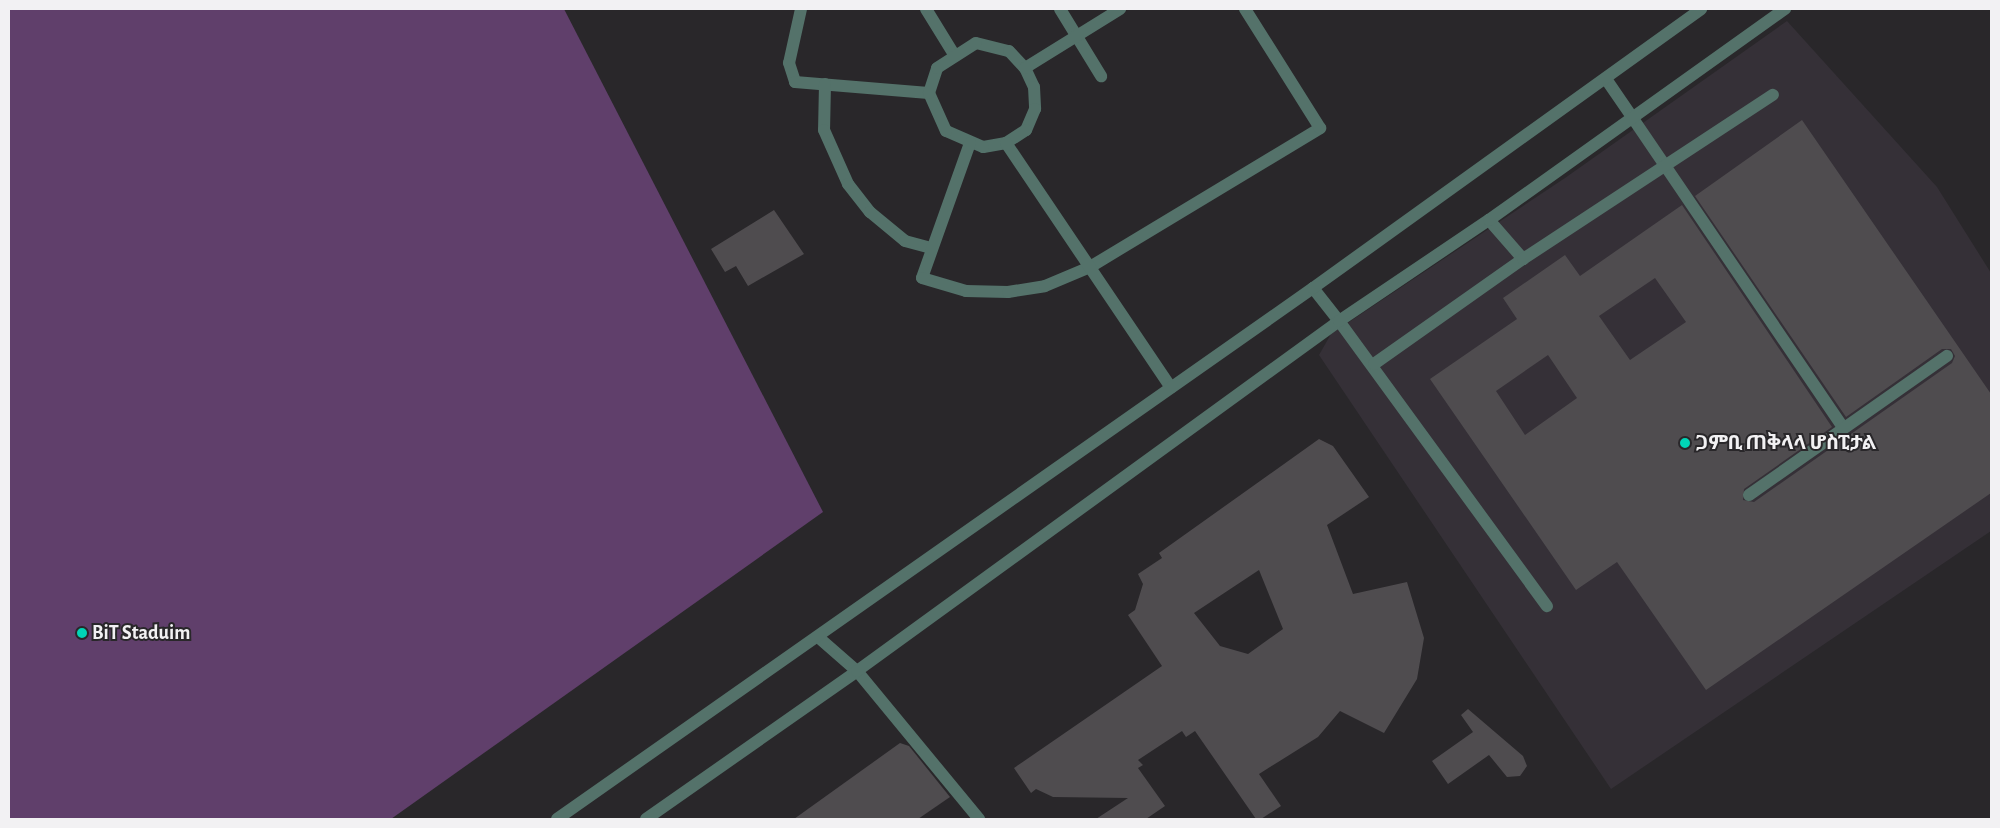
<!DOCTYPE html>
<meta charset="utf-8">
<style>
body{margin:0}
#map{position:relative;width:2000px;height:828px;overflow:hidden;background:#29272a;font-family:"Alegreya Sans","Noto Sans Ethiopic",sans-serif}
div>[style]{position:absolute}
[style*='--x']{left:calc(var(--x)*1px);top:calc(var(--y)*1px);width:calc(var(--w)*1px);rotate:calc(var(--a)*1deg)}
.built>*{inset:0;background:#353037}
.green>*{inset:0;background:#603f6b}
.building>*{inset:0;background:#4f4c4f}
.service>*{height:12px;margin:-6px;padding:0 6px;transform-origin:6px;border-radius:6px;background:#54726a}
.minor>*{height:12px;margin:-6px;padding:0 6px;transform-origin:6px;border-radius:6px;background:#54726a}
.tertiary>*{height:12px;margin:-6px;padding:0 6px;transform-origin:6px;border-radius:6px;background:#54726a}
.dots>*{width:14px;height:14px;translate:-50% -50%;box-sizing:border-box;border:2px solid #29272a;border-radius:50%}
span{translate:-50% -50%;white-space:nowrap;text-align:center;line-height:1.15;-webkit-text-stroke:4px #29272a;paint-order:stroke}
.poi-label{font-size:20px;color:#f2f1f3;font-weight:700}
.left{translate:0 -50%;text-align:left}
.frame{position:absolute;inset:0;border:10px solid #f2f1f3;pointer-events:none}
</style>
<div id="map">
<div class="built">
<div style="clip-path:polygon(1787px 21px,1937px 187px,1991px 273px,1991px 531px,1611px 789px,1319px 355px,1331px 334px,1565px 178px)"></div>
</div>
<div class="green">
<div style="clip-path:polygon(9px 9px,564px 9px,823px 512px,391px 819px,9px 819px)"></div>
</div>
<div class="building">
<div style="clip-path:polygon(evenodd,1802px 120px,1991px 394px,1991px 493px,1706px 690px,1617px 562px,1576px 590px,1430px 379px,1517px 319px,1503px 298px,1565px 255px,1580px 276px,1682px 205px,1832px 427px,1744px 489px,1743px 500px,1754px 502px,1952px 363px,1955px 356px,1951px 349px,1942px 349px,1846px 417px,1695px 196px,1802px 120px,1655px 278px,1686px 322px,1630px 360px,1599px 316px,1655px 278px,1802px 120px,1548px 355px,1577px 398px,1525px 435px,1496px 391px,1548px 355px)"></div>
<div style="clip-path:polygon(774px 210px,804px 254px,748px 286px,736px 266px,725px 272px,711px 249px)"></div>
<div style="clip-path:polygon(evenodd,1319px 439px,1333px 446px,1369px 497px,1327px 525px,1353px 594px,1407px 582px,1424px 638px,1417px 679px,1384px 733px,1340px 711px,1318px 737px,1259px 774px,1281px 806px,1261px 819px,1256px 819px,1195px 731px,1186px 737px,1182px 731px,1138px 760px,1143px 765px,1138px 768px,1165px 806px,1146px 819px,1096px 819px,1128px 798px,1053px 797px,1036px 789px,1031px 793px,1014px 768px,1162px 666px,1128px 615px,1135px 610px,1143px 584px,1138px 574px,1162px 558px,1159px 553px,1319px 439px,1259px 570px,1283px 629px,1248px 654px,1220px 646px,1194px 613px,1259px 570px)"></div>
<div style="clip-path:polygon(1468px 709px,1523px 756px,1527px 766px,1520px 776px,1507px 777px,1489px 755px,1448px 784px,1432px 761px,1473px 732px,1461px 715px)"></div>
<div style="clip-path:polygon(900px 743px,909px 746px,950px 797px,918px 819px,794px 819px)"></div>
</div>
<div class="service">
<div style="--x:801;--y:9;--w:55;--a:102.5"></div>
<div style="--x:789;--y:63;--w:20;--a:72"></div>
<div style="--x:795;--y:82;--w:134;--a:4.7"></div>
<div style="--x:926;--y:9;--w:55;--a:58.3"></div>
<div style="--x:1060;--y:9;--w:79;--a:58.5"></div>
<div style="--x:976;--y:43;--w:34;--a:14"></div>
<div style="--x:1009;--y:51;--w:23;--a:47"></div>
<div style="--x:1025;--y:68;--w:21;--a:65"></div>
<div style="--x:1034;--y:87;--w:22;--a:87"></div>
<div style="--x:1035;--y:109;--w:23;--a:113"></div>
<div style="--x:1026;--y:130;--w:24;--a:147"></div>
<div style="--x:1006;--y:143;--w:23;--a:170"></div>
<div style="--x:983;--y:147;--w:40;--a:-156.6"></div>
<div style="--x:946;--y:131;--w:42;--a:-114.1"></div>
<div style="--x:929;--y:93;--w:26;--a:-72"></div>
<div style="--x:937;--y:68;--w:46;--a:-32.7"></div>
<div style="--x:1025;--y:68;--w:112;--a:-31.8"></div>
<div style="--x:825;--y:84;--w:46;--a:91.2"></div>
<div style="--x:824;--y:130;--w:59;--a:66"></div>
<div style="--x:848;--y:184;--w:36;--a:52"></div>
<div style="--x:870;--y:212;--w:45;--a:39.6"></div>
<div style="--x:905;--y:241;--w:28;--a:15"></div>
<div style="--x:1632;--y:117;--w:376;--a:55.8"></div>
<div style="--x:970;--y:143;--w:143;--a:109.6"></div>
<div style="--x:922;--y:278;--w:46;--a:16.5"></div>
<div style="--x:966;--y:291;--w:42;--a:1.4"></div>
<div style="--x:1008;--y:292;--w:37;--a:-9"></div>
<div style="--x:1045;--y:286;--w:49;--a:-22.9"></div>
<div style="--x:1090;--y:267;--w:269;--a:-31.1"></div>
<div style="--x:1320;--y:128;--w:141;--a:-122.2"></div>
<div style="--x:1006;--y:143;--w:295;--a:56"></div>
<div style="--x:1489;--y:220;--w:52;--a:48.9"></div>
<div style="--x:1339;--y:321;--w:353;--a:53.9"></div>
<div style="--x:1374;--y:364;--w:182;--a:-35.2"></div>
<div style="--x:1523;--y:259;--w:299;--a:-33.3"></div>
<div style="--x:1749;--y:495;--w:242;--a:-35.1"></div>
</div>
<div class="minor">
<div style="--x:857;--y:671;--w:192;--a:50.5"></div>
</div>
<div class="tertiary">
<div style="--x:1606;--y:79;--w:46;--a:55.6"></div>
<div style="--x:1313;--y:288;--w:42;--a:51.8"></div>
<div style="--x:818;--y:637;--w:52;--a:41.1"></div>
<div style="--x:557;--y:819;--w:924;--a:-35.08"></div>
<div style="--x:1313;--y:288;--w:478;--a:-35.7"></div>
<div style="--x:646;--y:819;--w:258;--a:-35"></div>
<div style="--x:857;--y:671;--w:596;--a:-35.98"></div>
<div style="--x:1339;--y:321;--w:181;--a:-34"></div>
<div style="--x:1489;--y:220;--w:364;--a:-35.5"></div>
</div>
<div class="dots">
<div style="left:1685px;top:443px;background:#00d5b7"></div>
<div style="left:82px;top:633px;background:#00d5b7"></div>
</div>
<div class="poi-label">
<span class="left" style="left:1696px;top:443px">ጋምቢ ጠቅላላ ሆስፒታል</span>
<span class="left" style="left:92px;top:633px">BiT Staduim</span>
</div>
<div class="frame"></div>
</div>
